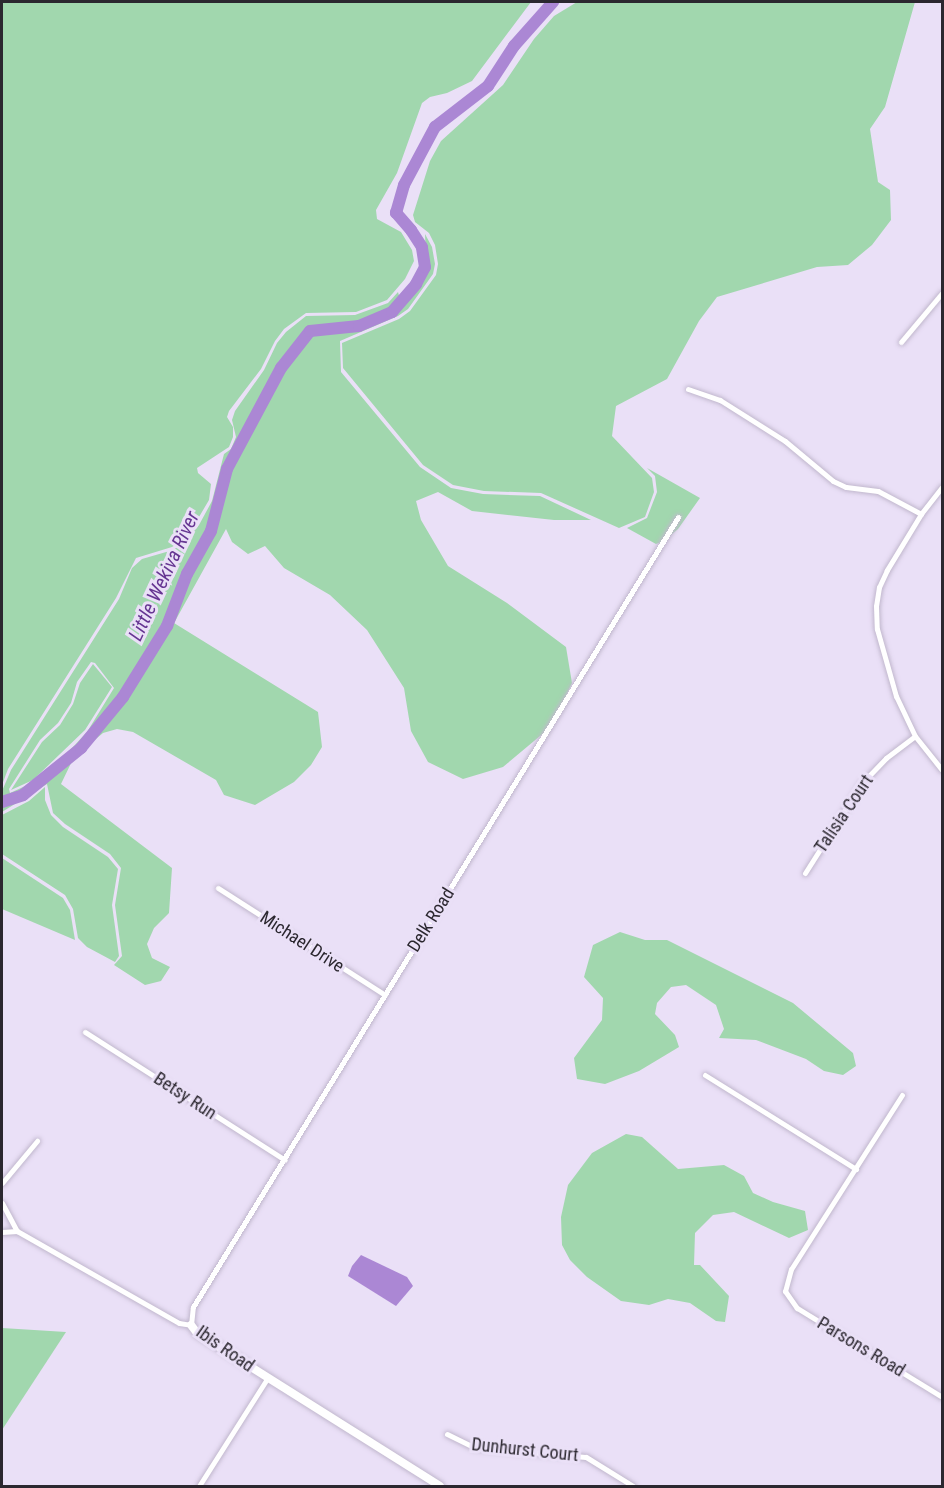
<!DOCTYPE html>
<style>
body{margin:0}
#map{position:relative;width:944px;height:1488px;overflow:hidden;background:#eae0f7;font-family:"Roboto Condensed",sans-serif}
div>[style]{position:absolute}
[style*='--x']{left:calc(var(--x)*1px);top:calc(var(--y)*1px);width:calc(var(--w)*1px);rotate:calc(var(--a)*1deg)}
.green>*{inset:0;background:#a1d7ae}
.water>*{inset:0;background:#ab87d4}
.river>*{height:12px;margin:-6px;padding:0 6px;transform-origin:6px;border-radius:6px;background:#ab87d4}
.roads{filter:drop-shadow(0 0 2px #c1b7cd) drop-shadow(0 0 2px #c1b7cd)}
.street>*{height:5px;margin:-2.5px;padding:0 2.5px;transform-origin:2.5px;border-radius:2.5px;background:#fff}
.secondary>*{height:8px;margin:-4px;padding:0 4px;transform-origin:4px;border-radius:4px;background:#fff}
span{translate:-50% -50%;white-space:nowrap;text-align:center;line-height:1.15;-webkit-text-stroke:6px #eae0f7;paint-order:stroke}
.street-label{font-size:18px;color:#2b272f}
.water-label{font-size:20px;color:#663692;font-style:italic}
.frame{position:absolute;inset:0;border:3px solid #2b272f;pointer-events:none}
</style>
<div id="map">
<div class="green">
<div style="clip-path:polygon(2px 2px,531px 2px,472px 81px,447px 93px,430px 97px,422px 103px,397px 173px,376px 210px,377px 219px,401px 232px,412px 250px,414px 261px,405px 279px,387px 300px,356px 312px,306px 313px,284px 329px,275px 341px,261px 369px,229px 411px,227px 417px,233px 427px,233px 437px,229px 447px,197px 468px,198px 473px,211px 484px,209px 500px,199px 517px,185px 539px,172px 547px,136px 558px,116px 598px,8px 769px,2px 785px)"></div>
<div style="clip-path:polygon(577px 2px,915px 2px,885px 107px,870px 129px,878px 182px,890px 190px,891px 220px,872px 245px,848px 265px,817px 267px,717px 297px,699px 321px,667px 379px,616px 406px,612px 436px,652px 478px,654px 492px,645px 517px,619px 528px,541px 493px,484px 491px,453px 485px,423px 465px,343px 368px,342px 343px,399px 319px,410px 311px,436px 275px,438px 264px,435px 245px,429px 233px,415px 222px,413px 215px,430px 161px,441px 141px,503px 85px,534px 39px,554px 16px)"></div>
<div style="clip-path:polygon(evenodd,425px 234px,432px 247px,435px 264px,433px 274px,408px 309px,398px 316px,340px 341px,341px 372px,420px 467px,451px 488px,483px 494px,540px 496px,591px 520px,554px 520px,472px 511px,438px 492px,416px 501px,421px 520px,448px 566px,507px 603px,566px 647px,572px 683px,552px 726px,503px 767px,463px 779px,428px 762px,411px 731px,404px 688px,367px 630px,330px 595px,284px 568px,265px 546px,248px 554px,232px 542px,226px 529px,174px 623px,318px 712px,322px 747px,311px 765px,294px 782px,255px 805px,224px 795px,216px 780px,133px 732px,117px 729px,103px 733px,74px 757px,61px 784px,172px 868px,169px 913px,154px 928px,147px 944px,152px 958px,170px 967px,161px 981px,145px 985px,114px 965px,122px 956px,115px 905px,121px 868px,110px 854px,65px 824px,53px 813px,47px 784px,2px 812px,2px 791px,11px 770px,119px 599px,132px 568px,142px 559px,173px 550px,186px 541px,199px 525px,212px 501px,224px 454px,231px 449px,236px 437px,232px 420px,235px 411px,264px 370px,277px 343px,286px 332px,306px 316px,355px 315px,388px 303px,398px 292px,400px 299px,410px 299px,423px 279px,426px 258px,425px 234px,91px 662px,95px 663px,114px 688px,87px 732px,57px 764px,34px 782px,10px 793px,9px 789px,40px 740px,58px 723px,71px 703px,77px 682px,91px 662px)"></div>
<div style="clip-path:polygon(647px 468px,700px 498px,678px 529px,664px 541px,656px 544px,627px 528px,647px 518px,657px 492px,655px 476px)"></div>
<div style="clip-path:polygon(93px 664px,112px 687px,85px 730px,33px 780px,11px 790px,42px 742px,60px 725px,73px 704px,80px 683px)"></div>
<div style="clip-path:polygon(45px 787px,45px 800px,51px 815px,63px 827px,108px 857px,118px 869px,112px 905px,119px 956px,115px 962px,87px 947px,78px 938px,73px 909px,65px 895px,2px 854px,2px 815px,29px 801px)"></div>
<div style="clip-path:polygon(2px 858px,63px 898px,70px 910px,75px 940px,2px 909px)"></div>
<div style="clip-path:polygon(620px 932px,645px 940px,667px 940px,793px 1003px,853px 1053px,856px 1066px,843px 1075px,824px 1071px,806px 1059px,756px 1040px,719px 1038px,724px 1029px,716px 1005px,686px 985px,671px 987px,657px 1003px,655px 1014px,675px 1035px,679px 1047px,639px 1071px,605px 1084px,577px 1079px,574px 1058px,602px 1020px,603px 998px,584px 977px,593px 945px)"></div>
<div style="clip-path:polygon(626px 1134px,642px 1137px,678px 1169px,724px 1165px,744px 1176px,753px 1193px,773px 1202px,805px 1211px,808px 1230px,789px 1238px,734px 1212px,713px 1215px,695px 1233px,694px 1265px,700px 1265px,729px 1296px,725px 1322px,716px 1321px,690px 1303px,668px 1299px,649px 1305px,621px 1301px,587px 1277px,570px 1260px,562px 1245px,561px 1217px,568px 1185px,592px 1153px)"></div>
<div style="clip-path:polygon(2px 1328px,66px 1332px,2px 1430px)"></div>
</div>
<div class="water">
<div style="clip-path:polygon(361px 1255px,407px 1277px,413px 1286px,396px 1306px,348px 1276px,352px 1266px)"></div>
</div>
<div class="river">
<div style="--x:2;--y:802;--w:22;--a:-18"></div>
<div style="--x:23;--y:795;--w:75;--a:-39"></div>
<div style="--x:81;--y:748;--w:66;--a:-50.5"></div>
<div style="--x:123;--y:697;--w:84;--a:-58.2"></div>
<div style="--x:167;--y:626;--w:56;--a:-69"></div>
<div style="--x:187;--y:574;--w:49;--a:-60.8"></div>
<div style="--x:211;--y:531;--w:64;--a:-75.5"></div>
<div style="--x:227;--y:469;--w:115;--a:-61.9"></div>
<div style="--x:281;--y:368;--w:47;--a:-51.9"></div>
<div style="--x:310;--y:331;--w:49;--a:-5.8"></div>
<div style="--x:359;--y:326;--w:36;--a:-23"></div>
<div style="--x:392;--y:312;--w:37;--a:-49"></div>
<div style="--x:416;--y:284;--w:19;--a:-62"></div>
<div style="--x:425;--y:267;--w:20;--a:-99"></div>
<div style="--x:422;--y:247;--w:20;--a:-123"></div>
<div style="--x:411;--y:230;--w:23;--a:-131"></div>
<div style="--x:396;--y:213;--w:29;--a:-74"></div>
<div style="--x:404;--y:185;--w:66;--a:-61.9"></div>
<div style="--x:435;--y:127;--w:67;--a:-37.7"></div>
<div style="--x:488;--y:86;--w:48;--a:-57"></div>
<div style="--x:514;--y:46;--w:59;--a:-48.4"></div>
</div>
<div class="roads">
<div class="street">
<div style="--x:901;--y:342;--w:64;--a:-50.1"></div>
<div style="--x:688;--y:389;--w:34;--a:19"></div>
<div style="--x:720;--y:400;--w:77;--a:32.2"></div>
<div style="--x:785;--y:441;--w:62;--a:39.8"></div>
<div style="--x:833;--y:481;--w:14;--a:25"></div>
<div style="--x:846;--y:487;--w:32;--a:7"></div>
<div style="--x:878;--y:491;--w:49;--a:28.1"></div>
<div style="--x:942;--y:487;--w:34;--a:128"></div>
<div style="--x:921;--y:514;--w:66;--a:121.3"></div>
<div style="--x:887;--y:570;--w:19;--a:115"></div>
<div style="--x:879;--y:587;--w:19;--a:99"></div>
<div style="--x:876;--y:606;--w:23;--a:88"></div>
<div style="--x:877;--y:629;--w:70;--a:74.2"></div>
<div style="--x:896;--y:696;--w:44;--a:64.6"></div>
<div style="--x:915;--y:736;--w:43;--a:51.5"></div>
<div style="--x:805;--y:873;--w:107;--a:-57.7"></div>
<div style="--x:862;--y:783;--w:35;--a:-46"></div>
<div style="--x:886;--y:758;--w:36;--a:-37"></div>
<div style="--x:218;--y:888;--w:198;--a:32.6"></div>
<div style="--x:85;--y:1032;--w:237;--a:32.6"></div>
<div style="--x:705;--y:1075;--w:178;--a:31.9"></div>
<div style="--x:902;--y:1095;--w:206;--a:122.5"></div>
<div style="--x:791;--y:1269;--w:23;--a:105"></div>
<div style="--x:785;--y:1291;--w:21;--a:55"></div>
<div style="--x:797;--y:1308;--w:170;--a:31.5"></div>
<div style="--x:2;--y:1183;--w:55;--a:-50.2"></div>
<div style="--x:2;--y:1203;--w:32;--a:62"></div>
<div style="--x:2;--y:1232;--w:15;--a:-4"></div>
<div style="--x:17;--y:1231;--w:186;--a:29.6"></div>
<div style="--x:179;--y:1323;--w:12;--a:9"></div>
<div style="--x:191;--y:1325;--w:18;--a:-84"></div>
<div style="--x:193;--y:1307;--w:927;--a:-58.45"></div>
<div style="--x:447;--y:1434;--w:30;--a:26"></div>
<div style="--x:474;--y:1447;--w:112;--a:5.1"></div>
<div style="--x:586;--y:1457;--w:55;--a:31.7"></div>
<div style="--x:199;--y:1486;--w:127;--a:-57.6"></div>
</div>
<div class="secondary">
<div style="--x:191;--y:1325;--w:10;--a:53"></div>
<div style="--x:197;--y:1333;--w:287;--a:32.2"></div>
</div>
</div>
<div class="street-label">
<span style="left:844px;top:814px;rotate:-56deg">Talisia Court</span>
<span style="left:431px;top:920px;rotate:-58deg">Delk Road</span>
<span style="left:302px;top:942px;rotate:33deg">Michael Drive</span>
<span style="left:185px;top:1096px;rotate:33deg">Betsy Run</span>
<span style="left:861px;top:1347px;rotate:31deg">Parsons Road</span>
<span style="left:225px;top:1349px;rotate:35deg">Ibis Road</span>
<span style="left:525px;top:1450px;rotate:6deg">Dunhurst Court</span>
</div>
<div class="water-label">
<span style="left:164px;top:576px;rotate:-65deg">Little Wekiva River</span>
</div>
<div class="frame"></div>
</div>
